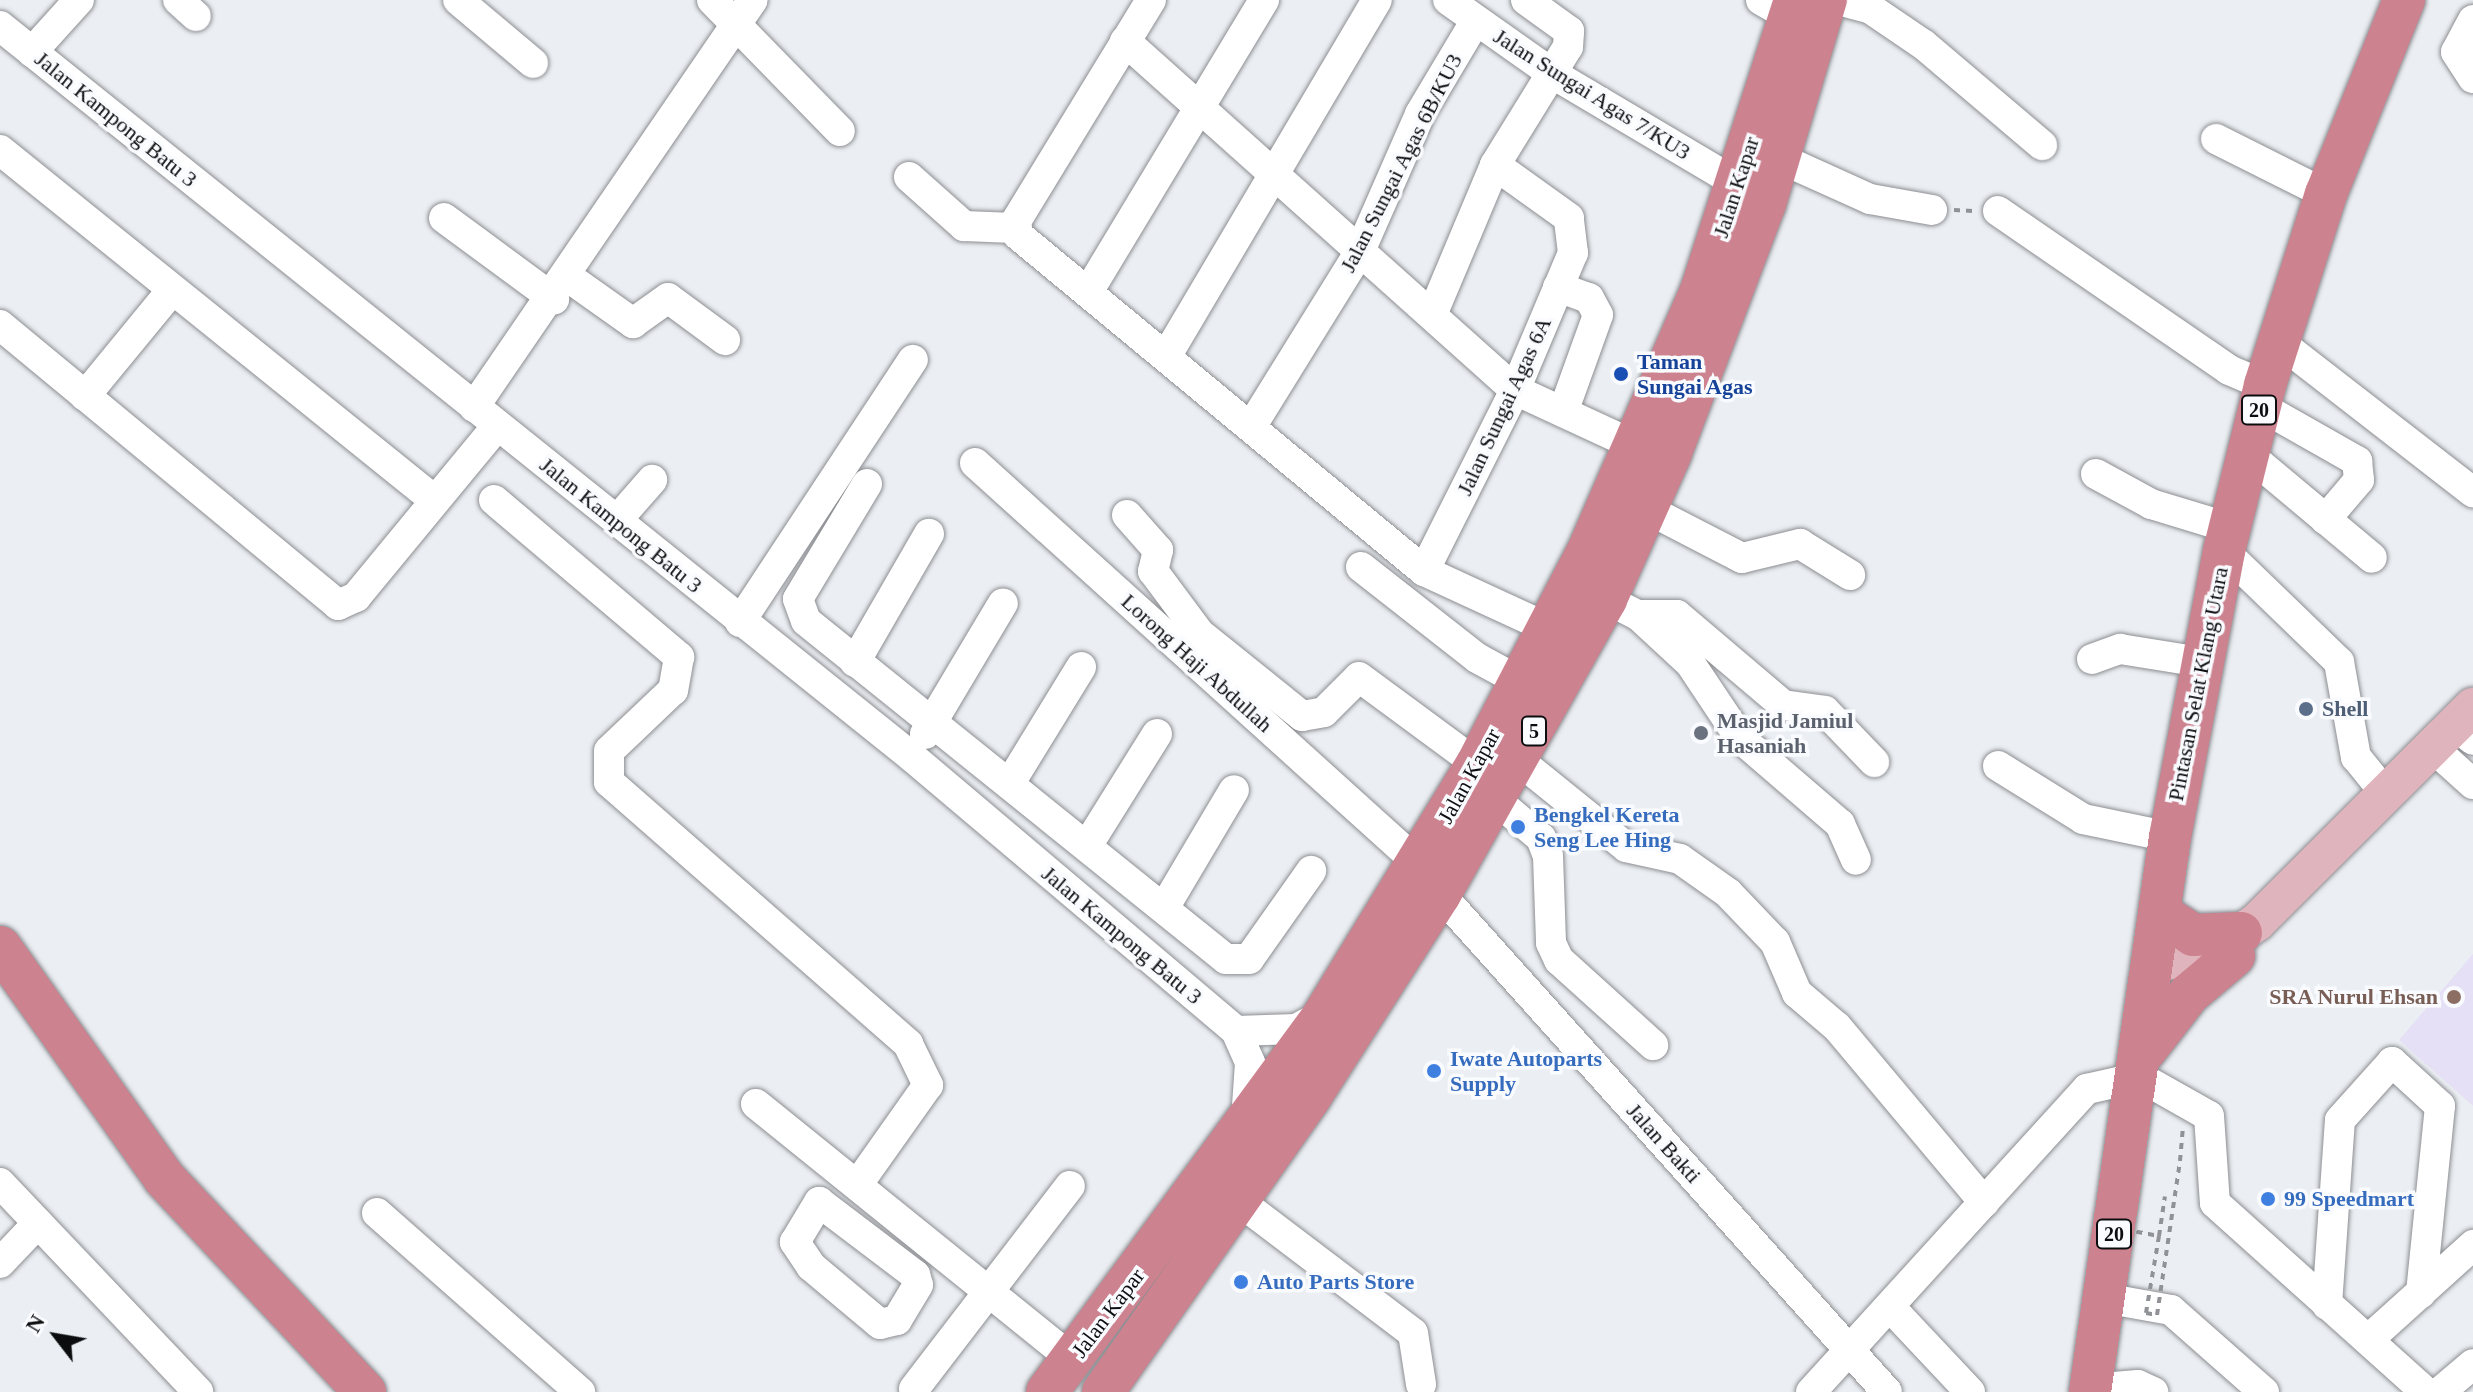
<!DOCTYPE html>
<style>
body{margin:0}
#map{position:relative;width:2473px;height:1392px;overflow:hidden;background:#ebeef2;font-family:"Times New Roman",serif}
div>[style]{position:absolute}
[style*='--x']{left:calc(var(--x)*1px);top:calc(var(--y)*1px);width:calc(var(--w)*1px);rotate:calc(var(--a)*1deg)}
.education>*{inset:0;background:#e5e0f6}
.path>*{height:4px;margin-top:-2px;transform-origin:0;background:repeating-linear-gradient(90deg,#909295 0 6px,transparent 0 12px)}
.roads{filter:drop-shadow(0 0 2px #8c8e92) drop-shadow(0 0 2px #8c8e92)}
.minor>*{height:30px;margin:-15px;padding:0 15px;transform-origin:15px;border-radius:15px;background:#fff}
.major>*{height:38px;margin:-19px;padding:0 19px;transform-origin:19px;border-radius:19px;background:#e0b4bc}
.highway>*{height:42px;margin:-21px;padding:0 21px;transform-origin:21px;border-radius:21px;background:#cc828f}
.path-bridge>*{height:4px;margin-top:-2px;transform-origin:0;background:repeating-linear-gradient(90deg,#909295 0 6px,transparent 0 12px)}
.dots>*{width:22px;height:22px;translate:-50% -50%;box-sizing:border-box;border:4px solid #f9fbff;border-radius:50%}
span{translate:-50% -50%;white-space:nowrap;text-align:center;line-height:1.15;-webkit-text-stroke:7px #f9fbff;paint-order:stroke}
.shield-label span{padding:2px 6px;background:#f9fbff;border:2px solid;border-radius:6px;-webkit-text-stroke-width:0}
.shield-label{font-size:20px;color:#0c0d0e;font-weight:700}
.street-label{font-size:22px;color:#0c0d0e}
.transit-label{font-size:22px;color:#164399;font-weight:700}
.left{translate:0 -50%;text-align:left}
.service-label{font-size:22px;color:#4e5e75;font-weight:700}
.worship-label{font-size:22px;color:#5b616d;font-weight:700}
.shop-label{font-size:22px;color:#366cbe;font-weight:700}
.education-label{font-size:22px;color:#785e54;font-weight:700}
.right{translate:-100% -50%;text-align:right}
.north{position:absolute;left:16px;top:1296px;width:80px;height:80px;-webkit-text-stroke:6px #f9fbff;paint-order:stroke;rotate:301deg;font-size:22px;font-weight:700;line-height:32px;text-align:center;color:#0c0d0e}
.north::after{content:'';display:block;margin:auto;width:28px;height:36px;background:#0c0d0e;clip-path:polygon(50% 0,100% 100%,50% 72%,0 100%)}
</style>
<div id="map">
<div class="education">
<div style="clip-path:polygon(2473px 954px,2473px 1106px,2399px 1040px)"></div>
</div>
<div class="path">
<div style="--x:1954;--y:210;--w:19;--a:3"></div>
<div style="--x:2180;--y:1161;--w:34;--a:-85"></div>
<div style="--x:2159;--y:1236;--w:40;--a:-81.5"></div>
</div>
<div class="roads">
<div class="minor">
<div style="--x:178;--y:0;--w:24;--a:42"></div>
<div style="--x:458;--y:0;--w:98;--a:40"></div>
<div style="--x:712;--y:0;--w:183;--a:45.7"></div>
<div style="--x:1151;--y:0;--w:259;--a:121.4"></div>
<div style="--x:1016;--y:221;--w:14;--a:82"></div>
<div style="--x:1018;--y:235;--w:527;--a:39.61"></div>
<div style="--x:1424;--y:571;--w:136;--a:24.7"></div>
<div style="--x:1448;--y:0;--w:128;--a:35.2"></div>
<div style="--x:1553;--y:74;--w:215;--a:30.7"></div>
<div style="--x:1761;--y:0;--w:34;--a:30"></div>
<div style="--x:1838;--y:0;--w:34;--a:15"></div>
<div style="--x:1871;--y:9;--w:64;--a:34.2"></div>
<div style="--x:1924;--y:45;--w:155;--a:40.3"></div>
<div style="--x:2473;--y:20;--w:36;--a:118"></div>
<div style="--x:2456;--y:52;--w:31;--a:57"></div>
<div style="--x:0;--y:26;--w:1169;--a:38.71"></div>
<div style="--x:912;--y:757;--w:424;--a:40.2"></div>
<div style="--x:1236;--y:1031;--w:35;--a:66"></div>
<div style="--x:1250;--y:1063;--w:57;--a:94"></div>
<div style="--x:1125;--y:41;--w:523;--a:41.82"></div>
<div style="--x:1515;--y:390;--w:129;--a:24.8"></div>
<div style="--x:32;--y:52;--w:70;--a:-47.9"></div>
<div style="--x:2216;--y:139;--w:123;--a:26.6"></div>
<div style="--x:0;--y:150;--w:556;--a:38.87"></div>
<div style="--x:1779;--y:158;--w:100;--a:24.3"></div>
<div style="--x:1870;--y:199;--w:63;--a:10.1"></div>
<div style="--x:909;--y:177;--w:74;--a:41.7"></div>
<div style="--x:964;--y:226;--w:50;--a:2.3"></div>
<div style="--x:1998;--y:211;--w:280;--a:34.5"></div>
<div style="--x:2229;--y:370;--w:39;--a:23"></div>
<div style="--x:444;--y:218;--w:137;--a:36.4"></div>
<div style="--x:568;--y:277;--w:80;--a:35.3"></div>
<div style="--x:633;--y:323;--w:43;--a:-35.5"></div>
<div style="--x:668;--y:298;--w:71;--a:36.4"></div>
<div style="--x:1558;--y:287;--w:33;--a:20"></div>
<div style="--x:1589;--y:298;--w:19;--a:62"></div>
<div style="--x:1598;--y:315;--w:103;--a:109.8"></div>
<div style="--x:1088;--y:292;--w:341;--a:-58.9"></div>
<div style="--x:1432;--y:315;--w:163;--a:-67.2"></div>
<div style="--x:1495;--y:165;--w:139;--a:-58.3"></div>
<div style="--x:1568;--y:47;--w:16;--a:-86"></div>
<div style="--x:1569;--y:31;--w:53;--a:-144.2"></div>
<div style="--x:0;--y:325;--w:439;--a:39.6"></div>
<div style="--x:338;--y:605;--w:20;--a:-24"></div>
<div style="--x:356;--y:597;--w:222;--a:-50.5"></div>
<div style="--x:2278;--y:341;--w:247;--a:37.8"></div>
<div style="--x:1167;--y:355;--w:412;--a:-59.4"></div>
<div style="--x:85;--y:396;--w:137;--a:-50.6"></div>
<div style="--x:2260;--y:406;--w:112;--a:29.6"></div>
<div style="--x:2357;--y:461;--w:19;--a:84"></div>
<div style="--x:2359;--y:480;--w:52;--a:130.4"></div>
<div style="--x:474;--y:407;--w:493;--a:-55.6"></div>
<div style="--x:1251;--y:427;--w:207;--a:-58.2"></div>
<div style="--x:1360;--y:251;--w:150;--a:-66.3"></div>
<div style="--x:1420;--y:114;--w:109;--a:-59.2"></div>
<div style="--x:2249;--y:455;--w:160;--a:39.9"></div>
<div style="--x:975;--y:463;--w:597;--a:42.08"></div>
<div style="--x:2096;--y:474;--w:63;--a:28.6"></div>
<div style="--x:2151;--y:504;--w:83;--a:16.9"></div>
<div style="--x:867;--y:484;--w:134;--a:121"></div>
<div style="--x:798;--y:599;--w:23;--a:70"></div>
<div style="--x:806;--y:621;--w:539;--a:38.83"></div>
<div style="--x:1226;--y:959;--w:23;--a:0"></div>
<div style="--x:1249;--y:959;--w:108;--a:-54.8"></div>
<div style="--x:494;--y:500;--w:243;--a:40.3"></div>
<div style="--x:679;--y:657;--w:34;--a:100"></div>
<div style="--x:673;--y:690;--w:88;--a:136.4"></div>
<div style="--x:609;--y:751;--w:31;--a:90"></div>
<div style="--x:609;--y:782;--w:398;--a:41.2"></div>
<div style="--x:908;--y:1044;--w:46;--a:64"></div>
<div style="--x:928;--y:1085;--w:118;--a:125.3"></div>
<div style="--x:1647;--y:509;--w:107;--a:27.3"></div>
<div style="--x:1742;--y:558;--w:60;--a:-13.6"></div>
<div style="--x:1800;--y:544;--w:59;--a:31.8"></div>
<div style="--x:1127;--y:515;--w:47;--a:48.5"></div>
<div style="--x:1158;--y:550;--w:22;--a:103"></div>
<div style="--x:1153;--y:571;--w:79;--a:53.3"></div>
<div style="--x:1200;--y:634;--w:131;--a:38.8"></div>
<div style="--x:1302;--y:716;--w:22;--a:-10"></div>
<div style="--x:1324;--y:712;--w:49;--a:-45"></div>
<div style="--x:1359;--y:677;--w:147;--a:36.4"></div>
<div style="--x:618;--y:519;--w:52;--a:-48.9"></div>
<div style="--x:2224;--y:551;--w:160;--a:44"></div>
<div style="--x:2339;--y:662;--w:97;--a:79.9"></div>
<div style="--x:2356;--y:757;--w:48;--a:51"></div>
<div style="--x:1361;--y:567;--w:147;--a:38.1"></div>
<div style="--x:1477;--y:658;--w:50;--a:28.6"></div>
<div style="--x:1424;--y:571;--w:203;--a:-63.3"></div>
<div style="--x:1515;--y:390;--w:149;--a:-67.1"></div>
<div style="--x:1573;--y:253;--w:35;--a:-97"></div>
<div style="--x:1569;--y:218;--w:91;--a:-144.4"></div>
<div style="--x:1606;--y:599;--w:36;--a:27"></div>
<div style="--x:1638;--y:615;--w:71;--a:42.7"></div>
<div style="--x:1690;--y:663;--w:90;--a:56.3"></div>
<div style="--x:1740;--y:738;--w:132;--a:40.7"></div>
<div style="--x:1840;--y:824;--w:39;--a:66"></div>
<div style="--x:1638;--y:615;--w:39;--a:0"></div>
<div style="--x:1677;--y:615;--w:139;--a:40.3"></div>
<div style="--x:1783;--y:705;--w:42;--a:8.1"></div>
<div style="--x:1825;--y:711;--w:71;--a:46.1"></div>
<div style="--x:740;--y:622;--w:314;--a:-56.6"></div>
<div style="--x:2092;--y:659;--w:30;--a:-20"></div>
<div style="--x:2120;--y:649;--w:82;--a:9.1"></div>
<div style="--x:855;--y:662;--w:148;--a:-60"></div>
<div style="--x:2454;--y:725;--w:24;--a:38"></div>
<div style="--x:925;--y:734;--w:152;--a:-59.2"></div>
<div style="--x:2432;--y:747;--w:55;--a:42.1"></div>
<div style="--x:1517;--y:759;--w:140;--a:38.9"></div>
<div style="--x:1626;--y:847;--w:55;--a:12.5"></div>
<div style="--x:1680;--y:859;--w:59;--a:35.3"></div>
<div style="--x:1728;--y:893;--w:68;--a:46.2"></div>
<div style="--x:1775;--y:942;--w:56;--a:66.7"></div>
<div style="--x:1797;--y:993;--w:52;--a:40.4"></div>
<div style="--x:1837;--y:1027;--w:229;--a:50"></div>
<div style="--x:1998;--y:766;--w:100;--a:31.9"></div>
<div style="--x:2083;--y:819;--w:89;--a:11.7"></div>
<div style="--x:1010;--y:783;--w:136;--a:-58.5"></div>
<div style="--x:1496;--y:800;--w:59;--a:40.2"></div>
<div style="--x:1541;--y:838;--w:19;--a:69"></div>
<div style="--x:1548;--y:856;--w:87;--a:88"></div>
<div style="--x:1551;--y:943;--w:19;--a:65"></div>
<div style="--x:1559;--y:960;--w:127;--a:42.1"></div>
<div style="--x:1087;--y:846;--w:132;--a:-58"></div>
<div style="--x:1440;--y:894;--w:669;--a:48.09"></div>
<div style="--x:1164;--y:908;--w:137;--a:-59.3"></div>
<div style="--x:1236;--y:1031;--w:60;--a:-1.9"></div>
<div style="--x:1296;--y:1029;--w:30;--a:-28"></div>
<div style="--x:756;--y:1104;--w:407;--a:38.9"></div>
<div style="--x:0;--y:1183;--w:288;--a:46.5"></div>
<div style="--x:1239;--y:1201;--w:218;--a:37.2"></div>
<div style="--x:1413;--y:1333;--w:52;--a:81.1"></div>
<div style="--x:819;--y:1202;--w:121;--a:37.2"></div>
<div style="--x:915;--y:1275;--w:10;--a:73"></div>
<div style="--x:918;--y:1285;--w:41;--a:121"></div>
<div style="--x:897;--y:1320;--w:17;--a:167"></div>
<div style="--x:880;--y:1324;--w:90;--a:-140"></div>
<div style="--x:811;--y:1266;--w:29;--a:-124"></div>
<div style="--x:795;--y:1242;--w:47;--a:-59"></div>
<div style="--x:377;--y:1213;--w:271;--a:41.4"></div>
<div style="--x:0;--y:1263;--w:55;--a:-46.5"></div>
<div style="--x:2104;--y:1298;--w:68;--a:10.2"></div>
<div style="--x:2171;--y:1310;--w:124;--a:41.4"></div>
<div style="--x:2327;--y:1305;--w:185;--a:-86"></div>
<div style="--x:2340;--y:1120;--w:78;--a:-48.1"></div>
<div style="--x:2392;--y:1062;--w:65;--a:42.5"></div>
<div style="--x:2440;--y:1106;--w:188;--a:95.8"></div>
<div style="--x:1892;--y:1309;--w:114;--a:46.8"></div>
<div style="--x:2368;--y:1340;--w:142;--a:-42.1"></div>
<div style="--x:914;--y:1389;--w:256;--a:-52.5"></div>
<div style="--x:2090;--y:1389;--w:48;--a:-4.8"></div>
<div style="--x:2138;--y:1385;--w:17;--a:25"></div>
<div style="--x:1811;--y:1392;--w:410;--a:-47.7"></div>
<div style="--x:2087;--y:1089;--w:54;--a:-12.8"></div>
<div style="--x:2140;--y:1077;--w:79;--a:29.5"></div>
<div style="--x:2209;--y:1116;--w:87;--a:86.1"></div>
<div style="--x:2215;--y:1203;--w:283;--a:41.9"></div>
<div style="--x:2440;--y:1392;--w:43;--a:-40.3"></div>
</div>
<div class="major">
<div style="--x:2155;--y:964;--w:64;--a:-13.6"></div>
<div style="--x:2217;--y:949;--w:48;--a:-34"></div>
<div style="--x:2257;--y:922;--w:305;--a:-44.9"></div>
</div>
<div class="highway">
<div style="--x:2161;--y:914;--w:38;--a:33"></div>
<div style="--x:2193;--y:935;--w:48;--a:-2.4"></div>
<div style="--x:0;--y:947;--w:283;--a:54.6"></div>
<div style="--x:164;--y:1178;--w:294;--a:46.8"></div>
<div style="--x:2145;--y:1051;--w:72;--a:-52.3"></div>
<div style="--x:2189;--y:994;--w:59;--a:-40.2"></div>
<div style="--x:1047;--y:1392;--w:470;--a:-53.7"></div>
<div style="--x:1325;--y:1013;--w:292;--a:-58.6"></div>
<div style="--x:1477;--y:764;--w:238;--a:-62.5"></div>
<div style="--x:1587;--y:553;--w:286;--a:-66.5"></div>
<div style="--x:1701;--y:291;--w:306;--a:-72.1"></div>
<div style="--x:1103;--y:1392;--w:358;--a:-54.9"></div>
<div style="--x:1309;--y:1099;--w:243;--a:-57.4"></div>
<div style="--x:1440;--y:894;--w:338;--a:-60.6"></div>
<div style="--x:1606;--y:599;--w:158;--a:-66"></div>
<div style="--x:1670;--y:455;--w:268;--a:-69.3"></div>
<div style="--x:1765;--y:204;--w:213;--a:-73.4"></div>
<div style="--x:2090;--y:1392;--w:561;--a:-81.8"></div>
<div style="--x:2170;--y:837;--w:291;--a:-79.3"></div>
<div style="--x:2224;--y:551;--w:171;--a:-76.1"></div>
<div style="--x:2265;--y:385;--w:201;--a:-72.3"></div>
<div style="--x:2326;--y:194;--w:209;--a:-68.1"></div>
</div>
</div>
<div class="path-bridge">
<div style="--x:2101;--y:1225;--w:59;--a:10.7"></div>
<div style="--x:2159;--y:1236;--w:78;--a:99.6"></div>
<div style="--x:2146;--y:1313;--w:11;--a:10"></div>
<div style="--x:2157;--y:1315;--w:156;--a:-81.5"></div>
</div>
<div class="dots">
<div style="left:1621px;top:374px;background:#1a4fb4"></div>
<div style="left:2306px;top:709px;background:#5c6f8a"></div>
<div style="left:1701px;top:733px;background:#6b7280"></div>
<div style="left:1518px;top:827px;background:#3f7fe0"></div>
<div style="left:2454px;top:997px;background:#8d6e63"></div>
<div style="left:1434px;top:1071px;background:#3f7fe0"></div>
<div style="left:2268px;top:1199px;background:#3f7fe0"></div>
<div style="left:1241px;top:1282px;background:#3f7fe0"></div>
</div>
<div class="shield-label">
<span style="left:2259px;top:410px">20</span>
<span style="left:1534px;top:731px">5</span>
<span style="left:2114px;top:1234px">20</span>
</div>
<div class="street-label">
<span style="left:1592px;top:94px;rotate:32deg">Jalan Sungai Agas 7/KU3</span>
<span style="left:116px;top:119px;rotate:39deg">Jalan Kampong Batu 3</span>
<span style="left:1401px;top:163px;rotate:-63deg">Jalan Sungai Agas 6B/KU3</span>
<span style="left:1736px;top:187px;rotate:-72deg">Jalan Kapar</span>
<span style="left:1504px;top:406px;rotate:-65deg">Jalan Sungai Agas 6A</span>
<span style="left:621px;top:525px;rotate:39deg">Jalan Kampong Batu 3</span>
<span style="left:1197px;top:663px;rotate:42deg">Lorong Haji Abdullah</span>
<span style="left:2198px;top:684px;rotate:-79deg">Pintasan Selat Klang Utara</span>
<span style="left:1469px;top:776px;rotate:-61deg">Jalan Kapar</span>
<span style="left:1122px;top:935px;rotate:40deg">Jalan Kampong Batu 3</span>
<span style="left:1664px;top:1143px;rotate:48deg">Jalan Bakti</span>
<span style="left:1108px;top:1313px;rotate:-53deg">Jalan Kapar</span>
</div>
<div class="transit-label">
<span class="left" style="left:1637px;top:374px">Taman<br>Sungai Agas</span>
</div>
<div class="service-label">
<span class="left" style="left:2322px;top:709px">Shell</span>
</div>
<div class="worship-label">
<span class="left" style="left:1717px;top:733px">Masjid Jamiul<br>Hasaniah</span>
</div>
<div class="shop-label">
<span class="left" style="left:1534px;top:827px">Bengkel Kereta<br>Seng Lee Hing</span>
<span class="left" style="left:1450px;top:1071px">Iwate Autoparts<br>Supply</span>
<span class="left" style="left:2284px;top:1199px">99 Speedmart</span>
<span class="left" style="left:1257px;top:1282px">Auto Parts Store</span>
</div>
<div class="education-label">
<span class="right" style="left:2438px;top:997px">SRA Nurul Ehsan</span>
</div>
<div class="north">N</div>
</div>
